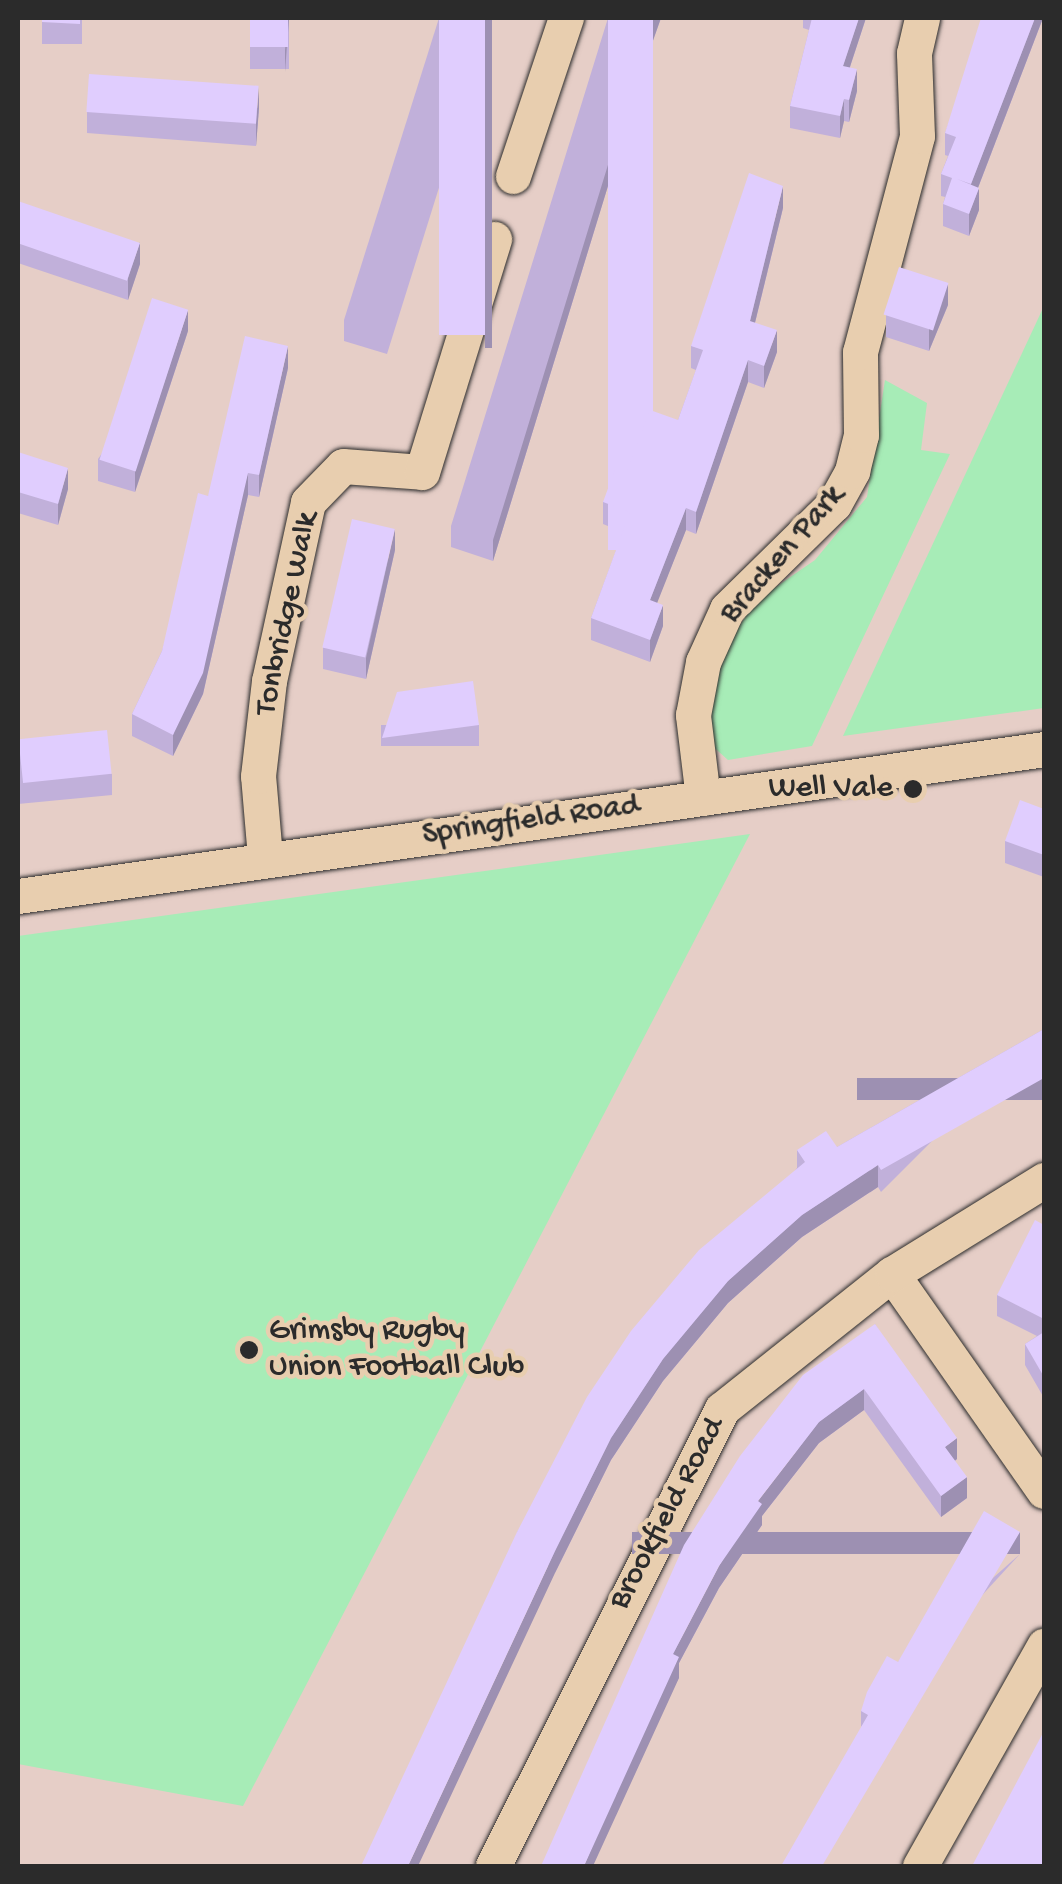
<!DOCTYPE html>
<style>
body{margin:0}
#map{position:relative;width:1062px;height:1884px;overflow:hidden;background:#e6cec7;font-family:"Gochi Hand",sans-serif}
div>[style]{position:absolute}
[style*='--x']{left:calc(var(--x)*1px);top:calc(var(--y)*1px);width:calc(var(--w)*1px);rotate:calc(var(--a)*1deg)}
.green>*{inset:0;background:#a7ecb7}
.roads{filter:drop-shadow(0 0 2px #2b2b2b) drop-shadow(0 0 2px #2b2b2b)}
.minor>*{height:35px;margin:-17.5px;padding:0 17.5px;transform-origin:17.5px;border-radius:17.5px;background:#e8ceaf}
.wall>*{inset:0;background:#c1b0da;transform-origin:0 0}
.shaded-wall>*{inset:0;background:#9d90b2;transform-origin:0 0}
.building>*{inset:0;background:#e0cdfe;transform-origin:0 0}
.dots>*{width:28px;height:28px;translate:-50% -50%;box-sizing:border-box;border:5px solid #e8ceaf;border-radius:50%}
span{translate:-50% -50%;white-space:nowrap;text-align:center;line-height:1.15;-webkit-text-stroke:9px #e8ceaf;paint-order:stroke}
.street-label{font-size:32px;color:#2b2b2b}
.poi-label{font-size:32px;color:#2b2b2b}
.right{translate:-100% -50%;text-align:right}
.left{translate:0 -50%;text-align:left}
.frame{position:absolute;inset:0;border:20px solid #2b2b2b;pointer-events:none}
</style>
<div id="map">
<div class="green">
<div style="clip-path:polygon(1044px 306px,1044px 708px,843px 736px)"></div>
<div style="clip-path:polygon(885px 380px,927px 403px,921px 450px,950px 454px,812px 746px,728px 760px,709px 743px,713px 670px,754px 602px,815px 560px,867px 497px)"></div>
<div style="clip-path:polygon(750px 834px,243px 1806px,18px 1764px,18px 936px)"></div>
</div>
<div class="roads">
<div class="minor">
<div style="--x:513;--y:176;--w:167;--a:-71.5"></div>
<div style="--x:703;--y:798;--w:84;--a:-96.9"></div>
<div style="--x:693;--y:715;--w:54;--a:-79.3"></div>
<div style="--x:703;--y:662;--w:58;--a:-65.6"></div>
<div style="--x:727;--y:609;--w:150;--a:-44.5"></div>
<div style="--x:834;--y:504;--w:38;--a:-61"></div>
<div style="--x:852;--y:471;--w:37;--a:-76"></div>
<div style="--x:861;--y:435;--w:83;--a:-90.7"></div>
<div style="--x:860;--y:352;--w:223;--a:-75.2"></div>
<div style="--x:917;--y:136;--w:83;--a:-92.1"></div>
<div style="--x:914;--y:53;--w:36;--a:-77"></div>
<div style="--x:265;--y:857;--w:81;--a:-94.9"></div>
<div style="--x:258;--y:776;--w:96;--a:-83.4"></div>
<div style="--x:269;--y:681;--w:183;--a:-77.7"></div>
<div style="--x:308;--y:502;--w:50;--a:-45.8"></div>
<div style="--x:343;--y:466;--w:79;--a:4.3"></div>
<div style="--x:422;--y:472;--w:244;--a:-72.8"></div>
<div style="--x:18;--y:896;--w:1036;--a:-8.15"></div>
<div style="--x:892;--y:1274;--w:265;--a:55"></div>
<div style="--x:493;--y:1866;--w:511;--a:-63.38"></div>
<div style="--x:722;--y:1409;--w:217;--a:-38.5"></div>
<div style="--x:892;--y:1274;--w:179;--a:-31.7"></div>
<div style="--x:920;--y:1866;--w:253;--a:-60.6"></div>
</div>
</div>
<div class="wall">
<div style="left:42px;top:18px;width:40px;height:26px"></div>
<div style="left:250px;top:18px;width:39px;height:51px"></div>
<div style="clip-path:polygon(439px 18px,492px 18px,387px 354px,344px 341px,344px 320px)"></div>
<div style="clip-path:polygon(608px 18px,661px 18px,650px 49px,493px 561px,451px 547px,451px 526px)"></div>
<div style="clip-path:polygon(803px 18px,866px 18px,850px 67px,857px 91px,849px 122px,844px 121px,840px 138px,790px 128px,790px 106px,809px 30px,803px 28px)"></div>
<div style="clip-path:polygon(988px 18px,1043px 18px,978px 188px,979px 210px,969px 236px,943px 226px,943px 204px,945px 197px,941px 196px,941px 174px,948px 156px,945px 155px,945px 133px)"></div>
<div style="clip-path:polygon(259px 108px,256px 146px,87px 133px,87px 112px)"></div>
<div style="clip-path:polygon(18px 201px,140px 264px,128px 300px,18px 263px)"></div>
<div style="clip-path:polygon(783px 208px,755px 323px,777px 352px,764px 388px,748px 382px,696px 534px,686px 530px,657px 602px,663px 626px,650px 662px,591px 640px,591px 618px,623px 532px,603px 524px,603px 502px,627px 471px,678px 420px,696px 370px,691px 368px,691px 346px)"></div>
<div style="clip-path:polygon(948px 305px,929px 351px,886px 337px,886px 315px)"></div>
<div style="clip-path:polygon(188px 331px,135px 492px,98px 481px,98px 459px)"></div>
<div style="clip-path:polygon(288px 368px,259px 497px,248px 495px,203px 694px,173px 756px,132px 736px,132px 714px,162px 651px,208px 496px)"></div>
<div style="clip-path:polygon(18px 452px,68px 489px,58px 525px,18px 513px)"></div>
<div style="clip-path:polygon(395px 550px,366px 679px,323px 669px,323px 648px)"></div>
<div style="left:479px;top:725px;width:21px;height:98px;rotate:90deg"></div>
<div style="clip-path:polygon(18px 739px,112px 774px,112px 795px,18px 804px)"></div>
<div style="clip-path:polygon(1044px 809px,1044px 877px,1005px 863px,1005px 841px)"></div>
<div style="clip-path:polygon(1044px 1029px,881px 1192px,878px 1187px,802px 1237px,728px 1303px,663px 1381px,611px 1460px,555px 1573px,517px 1532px,797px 1168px,797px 1150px,837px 1147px)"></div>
<div style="clip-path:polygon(1044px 1225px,1044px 1398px,1025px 1365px,1025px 1344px,1037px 1336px,997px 1316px,997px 1295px)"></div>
<div style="clip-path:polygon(875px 1324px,957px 1459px,955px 1461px,967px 1498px,941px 1517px,864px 1410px,819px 1443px,762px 1516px,762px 1525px,719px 1588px,679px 1663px,679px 1678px,541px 1866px)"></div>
<div style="clip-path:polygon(1020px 1554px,861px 1727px,861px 1711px,898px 1662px)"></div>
</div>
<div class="shaded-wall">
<div style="clip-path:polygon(288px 18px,289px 18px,285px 72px,285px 50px)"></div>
<div style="left:485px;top:18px;width:7px;height:330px"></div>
<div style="clip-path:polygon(653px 18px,661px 18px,650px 49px,493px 561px,493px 540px)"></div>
<div style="clip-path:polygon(859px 18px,866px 18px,843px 88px,843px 66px)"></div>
<div style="clip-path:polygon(1035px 18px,1043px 18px,971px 206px,971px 184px)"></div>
<div style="clip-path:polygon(857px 69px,857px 91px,849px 122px,849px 100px)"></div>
<div style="clip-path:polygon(259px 87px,259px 108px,256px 146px,256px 124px)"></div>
<div style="clip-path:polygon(844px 99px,844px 121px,840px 138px,840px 116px)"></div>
<div style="clip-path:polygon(783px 186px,783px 208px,750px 343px,750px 321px)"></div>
<div style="clip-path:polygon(979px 188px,979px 210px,969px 236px,969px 214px)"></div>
<div style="clip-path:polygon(140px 242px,140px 264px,128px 300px,128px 278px)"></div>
<div style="clip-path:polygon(948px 283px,948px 305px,929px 351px,929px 329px)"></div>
<div style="clip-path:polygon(188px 310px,188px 331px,135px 492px,135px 471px)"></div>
<div style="clip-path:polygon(777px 330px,777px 352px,764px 388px,764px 366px)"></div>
<div style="clip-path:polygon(288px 346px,288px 368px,259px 497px,259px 475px)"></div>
<div style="clip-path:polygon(748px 360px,748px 382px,696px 534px,696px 512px)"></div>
<div style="clip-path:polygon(68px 468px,68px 489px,58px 525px,58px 504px)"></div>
<div style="clip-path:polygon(248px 473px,248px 495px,203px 694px,173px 756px,173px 735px)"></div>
<div style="clip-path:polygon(686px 508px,686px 530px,650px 621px,650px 600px)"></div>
<div style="clip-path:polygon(395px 529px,395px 550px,366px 679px,366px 658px)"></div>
<div style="clip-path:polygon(663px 605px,663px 626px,650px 662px,650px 640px)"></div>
<div style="left:1044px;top:1078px;width:22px;height:187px;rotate:90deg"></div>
<div style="clip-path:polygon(878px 1165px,878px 1187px,802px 1237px,728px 1303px,663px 1381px,611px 1460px,555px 1573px,418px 1866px,408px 1866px,555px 1551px,611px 1438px,663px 1359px,728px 1281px,802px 1215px)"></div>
<div style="clip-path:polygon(864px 1389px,864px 1410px,819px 1443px,762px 1516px,762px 1525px,719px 1588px,679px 1663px,679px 1678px,593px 1866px,584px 1866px,673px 1654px,719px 1566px,758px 1501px,819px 1422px)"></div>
<div style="clip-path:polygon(957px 1438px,957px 1459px,945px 1468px,945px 1447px)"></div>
<div style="clip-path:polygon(967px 1477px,967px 1498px,941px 1517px,941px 1496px)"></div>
<div style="left:1020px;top:1532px;width:22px;height:388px;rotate:90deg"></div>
</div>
<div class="building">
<div style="clip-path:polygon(42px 18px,80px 18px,80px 24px,42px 22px)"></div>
<div style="left:250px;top:18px;width:38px;height:29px"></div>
<div style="left:439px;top:18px;width:46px;height:317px"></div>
<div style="left:608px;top:18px;width:45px;height:532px"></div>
<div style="clip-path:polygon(812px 18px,859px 18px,843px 66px,857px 69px,849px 100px,844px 99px,840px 116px,790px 106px)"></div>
<div style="clip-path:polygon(981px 18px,987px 20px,988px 18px,1035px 18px,971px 184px,957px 179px,979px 188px,969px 214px,943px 204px,952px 178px,941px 174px,956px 137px,945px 133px)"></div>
<div style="left:89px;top:74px;width:170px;height:38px;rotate:4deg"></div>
<div style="clip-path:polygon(749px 173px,783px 186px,750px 321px,777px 330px,764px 366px,748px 360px,696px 512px,686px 508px,650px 600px,663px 605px,650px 640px,591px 618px,630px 512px,603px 502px,616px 467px,627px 471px,650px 410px,678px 420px,703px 350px,691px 346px)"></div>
<div style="left:18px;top:201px;width:129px;height:40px;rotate:19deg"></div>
<div style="left:899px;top:267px;width:52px;height:50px;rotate:18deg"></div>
<div style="left:152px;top:298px;width:38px;height:170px;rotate:18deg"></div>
<div style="clip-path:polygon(245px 336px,288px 346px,259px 475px,248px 473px,203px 673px,173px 735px,132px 714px,162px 651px,198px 493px,208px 496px)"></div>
<div style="clip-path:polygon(18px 452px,68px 468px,58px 504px,18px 492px)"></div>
<div style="left:352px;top:519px;width:44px;height:132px;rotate:13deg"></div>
<div style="clip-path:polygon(473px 681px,479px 725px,382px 738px,397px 692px)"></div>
<div style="left:107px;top:730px;width:44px;height:89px;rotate:84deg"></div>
<div style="clip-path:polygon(1020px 800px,1044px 809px,1044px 855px,1005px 841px)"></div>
<div style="clip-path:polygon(1044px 1029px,1044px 1078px,881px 1170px,878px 1165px,802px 1215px,728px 1281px,663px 1359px,611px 1438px,555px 1551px,408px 1866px,361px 1866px,517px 1532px,587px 1397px,631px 1331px,699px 1250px,805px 1162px,797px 1150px,826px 1131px,837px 1147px)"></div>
<div style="clip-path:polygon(1035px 1220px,1044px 1225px,1044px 1319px,997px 1295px)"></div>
<div style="clip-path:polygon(875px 1324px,957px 1438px,945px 1447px,967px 1477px,941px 1496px,864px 1389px,819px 1422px,758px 1501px,762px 1504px,719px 1566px,673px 1654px,679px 1657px,584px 1866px,541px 1866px,684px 1545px,740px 1456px,803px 1375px)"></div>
<div style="clip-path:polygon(1044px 1332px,1044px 1377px,1025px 1344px)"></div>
<div style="clip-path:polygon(984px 1511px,1020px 1532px,822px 1866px,781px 1866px,868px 1715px,861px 1711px,867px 1692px,887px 1656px,898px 1662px)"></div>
<div style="clip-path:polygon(1044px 1731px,1044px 1863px,1043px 1866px,972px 1866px)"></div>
</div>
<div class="dots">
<div style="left:913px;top:789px;background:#2b2b2b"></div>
<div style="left:249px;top:1350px;background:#2b2b2b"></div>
</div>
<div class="street-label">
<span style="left:783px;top:555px;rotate:-49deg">Bracken Park</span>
<span style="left:288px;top:614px;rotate:-78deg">Tonbridge Walk</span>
<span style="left:531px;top:821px;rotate:-8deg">Springfield Road</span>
<span style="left:668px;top:1514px;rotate:-62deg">Brookfield Road</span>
</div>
<div class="poi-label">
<span class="right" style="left:893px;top:789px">Well Vale</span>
<span class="left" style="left:269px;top:1350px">Grimsby Rugby<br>Union Football Club</span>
</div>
<div class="frame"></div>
</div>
